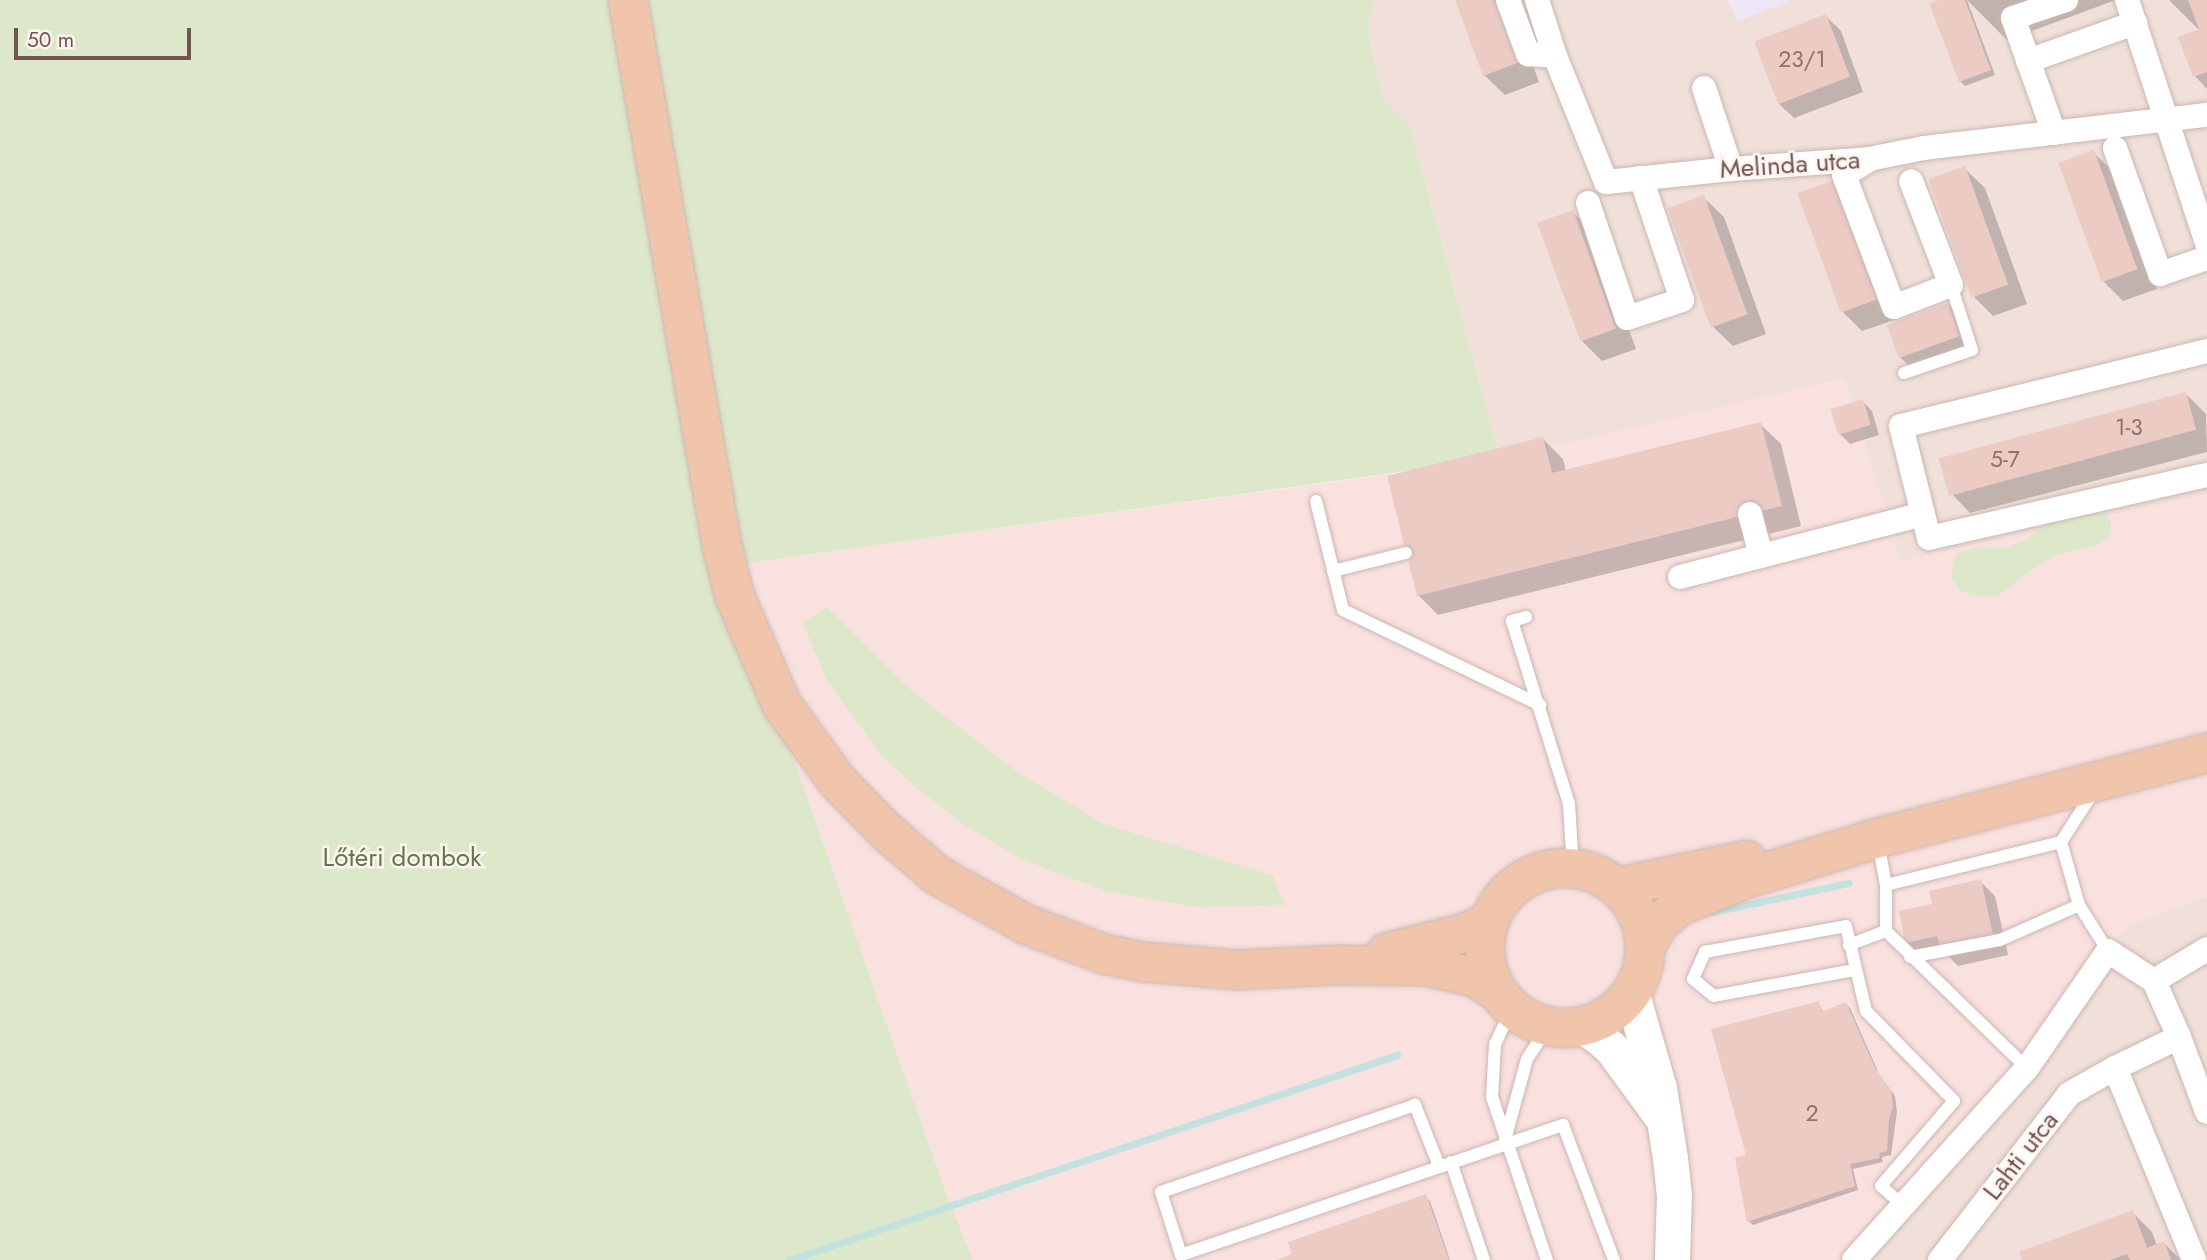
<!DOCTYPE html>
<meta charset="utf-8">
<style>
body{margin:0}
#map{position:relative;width:2207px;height:1260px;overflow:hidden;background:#faf0ea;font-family:Jost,sans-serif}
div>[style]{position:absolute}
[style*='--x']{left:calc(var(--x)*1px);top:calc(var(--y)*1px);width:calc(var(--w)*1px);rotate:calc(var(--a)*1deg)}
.residential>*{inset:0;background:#f1e0d9}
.commercial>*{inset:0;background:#f9e1df}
.education>*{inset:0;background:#ede7f7}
.green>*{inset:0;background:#dde7ca}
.shadow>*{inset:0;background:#0003}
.stream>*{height:7px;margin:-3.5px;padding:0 3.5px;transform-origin:3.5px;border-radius:3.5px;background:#c1e2de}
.building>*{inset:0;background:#eccbc5;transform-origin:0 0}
.roads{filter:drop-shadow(0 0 2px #cbb6b1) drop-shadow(0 0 2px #cbb6b1)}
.service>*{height:12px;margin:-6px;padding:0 6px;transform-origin:6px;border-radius:6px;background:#fff}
.minor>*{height:24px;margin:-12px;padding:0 12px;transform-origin:12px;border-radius:12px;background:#fff}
.secondary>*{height:35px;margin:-17.5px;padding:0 17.5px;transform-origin:17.5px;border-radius:17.5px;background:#fff}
.primary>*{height:38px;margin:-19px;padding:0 19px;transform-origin:19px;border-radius:19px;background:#f1c5ab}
.primary>.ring{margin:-19px;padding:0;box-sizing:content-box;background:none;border:38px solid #f1c5ab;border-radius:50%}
span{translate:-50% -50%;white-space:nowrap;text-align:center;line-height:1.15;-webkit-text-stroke:5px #fdf5f0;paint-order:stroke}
.number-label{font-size:23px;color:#90726d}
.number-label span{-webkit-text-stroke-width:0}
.street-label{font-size:26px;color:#725450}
.park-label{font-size:26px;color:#62774a}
.scale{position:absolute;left:14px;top:28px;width:177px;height:32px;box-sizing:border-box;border:4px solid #725450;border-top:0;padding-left:9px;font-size:21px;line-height:24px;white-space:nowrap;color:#725450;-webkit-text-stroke:5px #fdf5f0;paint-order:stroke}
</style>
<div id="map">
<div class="residential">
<div style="clip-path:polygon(1374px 0,2207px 0,2207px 494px,1901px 561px,1500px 458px,1410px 126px,1383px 100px,1368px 30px)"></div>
<div style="clip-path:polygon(2207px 896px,2207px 1260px,1862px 1260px,2128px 925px)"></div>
</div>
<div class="commercial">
<div style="clip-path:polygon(1845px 378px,1901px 561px,2207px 494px,2207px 896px,2128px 925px,1861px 1260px,973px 1260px,943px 1185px,726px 566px,1500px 459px)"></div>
</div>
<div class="education">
<div style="clip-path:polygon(1728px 0,1793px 0,1737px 21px)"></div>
</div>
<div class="green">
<div style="clip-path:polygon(0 0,1374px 0,1368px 30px,1383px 100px,1410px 126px,1500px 458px,726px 566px,943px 1185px,973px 1260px,0 1260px)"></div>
<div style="clip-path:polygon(2102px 511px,2111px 522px,2110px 536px,2097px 545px,2058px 554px,2035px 567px,1998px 596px,1976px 596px,1959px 590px,1952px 579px,1953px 560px,1960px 552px,1980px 547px,2008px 547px,2025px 540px,2049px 521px)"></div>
<div style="clip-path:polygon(827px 607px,907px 687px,1016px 771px,1103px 824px,1272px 875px,1285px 905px,1194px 907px,1105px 891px,1023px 860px,966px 826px,918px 789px,883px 757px,827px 681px,803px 623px)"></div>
</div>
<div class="shadow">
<div style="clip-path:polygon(1457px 0,1509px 0,1539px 82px,1505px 95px,1484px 75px)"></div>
<div style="clip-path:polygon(1943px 0,1967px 0,1995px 75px,1965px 86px,1960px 81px)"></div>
<div style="clip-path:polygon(1967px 0,2116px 0,2007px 40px)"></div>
<div style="clip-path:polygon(2169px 0,2207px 0,2207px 89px,2195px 76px,2200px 31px)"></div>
<div style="clip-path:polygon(1826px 16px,1841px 31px,1863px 92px,1794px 118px,1778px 103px)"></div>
<div style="clip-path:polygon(2093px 152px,2114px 172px,2157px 289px,2123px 301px,2103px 281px)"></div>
<div style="clip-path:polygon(1964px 168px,1985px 188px,2027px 304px,1993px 316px,1973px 296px)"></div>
<div style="clip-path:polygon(1703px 197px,1724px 217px,1766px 334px,1733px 346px,1712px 326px)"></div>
<div style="clip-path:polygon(1854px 202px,1897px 319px,1862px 331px,1842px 311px)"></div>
<div style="clip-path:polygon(1573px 212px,1593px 232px,1636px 349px,1602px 361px,1582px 341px)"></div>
<div style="clip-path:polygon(1948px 305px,1963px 320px,1974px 351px,1915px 372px,1900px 357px)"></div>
<div style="clip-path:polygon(2186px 394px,2206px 414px,2207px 452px,1970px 513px,1950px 492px)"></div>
<div style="clip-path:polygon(1862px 401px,1872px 411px,1879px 435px,1850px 444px,1840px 434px)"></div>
<div style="clip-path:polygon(1760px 424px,1781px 444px,1801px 526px,1438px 615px,1418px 595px,1543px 439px,1563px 459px,1566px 471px)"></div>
<div style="clip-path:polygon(1980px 881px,1995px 896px,2008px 955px,1958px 966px,1944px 952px,1922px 957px,1907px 942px,1934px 906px)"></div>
<div style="clip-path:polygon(1818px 1003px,1824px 1013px,1846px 1004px,1850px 1008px,1879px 1074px,1895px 1096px,1897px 1112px,1891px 1155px,1882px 1157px,1883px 1162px,1853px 1169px,1858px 1190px,1753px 1225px,1749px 1221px,1748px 1157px)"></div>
<div style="clip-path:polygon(1425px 1196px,1430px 1201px,1450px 1260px,1282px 1260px)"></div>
<div style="clip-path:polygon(2132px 1212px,2152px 1232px,2157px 1246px,2164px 1243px,2181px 1260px,2023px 1260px)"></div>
</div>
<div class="stream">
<div style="--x:1712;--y:912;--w:140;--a:-12"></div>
<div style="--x:789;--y:1260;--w:642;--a:-18.63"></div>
</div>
<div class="building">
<div style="clip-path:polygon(1455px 0,1497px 0,1520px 62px,1483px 76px)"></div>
<div style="clip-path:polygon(1938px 0,1965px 0,1991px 70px,1959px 82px,1929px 3px)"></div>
<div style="clip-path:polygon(2188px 0,2207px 0,2207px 72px,2193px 77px,2178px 37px,2199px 29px)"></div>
<div style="left:1826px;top:14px;width:67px;height:77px;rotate:69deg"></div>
<div style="left:2094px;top:150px;width:127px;height:38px;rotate:70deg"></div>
<div style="left:1965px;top:166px;width:126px;height:39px;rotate:70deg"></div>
<div style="left:1834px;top:180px;width:127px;height:39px;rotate:70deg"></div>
<div style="left:1704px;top:195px;width:127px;height:39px;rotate:70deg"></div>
<div style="left:1573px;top:210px;width:126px;height:38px;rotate:70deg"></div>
<div style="left:1948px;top:303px;width:35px;height:65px;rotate:70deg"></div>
<div style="left:2186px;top:392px;width:39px;height:256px;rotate:75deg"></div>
<div style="left:1863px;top:399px;width:27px;height:34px;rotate:73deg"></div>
<div style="clip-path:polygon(1761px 422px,1782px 506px,1417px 596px,1387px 476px,1543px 437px,1552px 473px)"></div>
<div style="clip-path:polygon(1981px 879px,1994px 940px,1941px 952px,1937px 936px,1905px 943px,1899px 911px,1932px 904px,1929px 891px)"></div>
<div style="clip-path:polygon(1819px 1001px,1822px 1012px,1846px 1002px,1875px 1068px,1891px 1090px,1893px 1107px,1889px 1119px,1887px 1151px,1879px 1153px,1880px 1158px,1850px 1164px,1855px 1186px,1747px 1222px,1735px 1158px,1746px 1155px,1711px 1029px)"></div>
<div style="clip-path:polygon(1426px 1194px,1449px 1260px,1277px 1260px,1292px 1254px,1288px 1242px)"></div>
<div style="clip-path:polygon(2133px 1210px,2147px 1248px,2164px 1241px,2171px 1260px,2130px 1260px,2127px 1254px,2110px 1260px,2022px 1260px,2019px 1252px)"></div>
</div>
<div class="roads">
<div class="service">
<div style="--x:1904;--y:373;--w:72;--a:-18.7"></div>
<div style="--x:1972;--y:350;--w:68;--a:-107.9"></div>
<div style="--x:1316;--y:501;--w:112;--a:76.1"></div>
<div style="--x:1343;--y:610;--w:219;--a:25.7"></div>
<div style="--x:1333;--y:571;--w:75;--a:-13.9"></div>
<div style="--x:1526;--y:617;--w:15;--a:164"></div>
<div style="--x:1512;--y:621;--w:192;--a:72.7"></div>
<div style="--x:1569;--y:804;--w:65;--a:86.5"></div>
<div style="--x:1878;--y:842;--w:44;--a:79.5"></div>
<div style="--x:1886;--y:885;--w:46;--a:90"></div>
<div style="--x:1886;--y:931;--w:197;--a:44.2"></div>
<div style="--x:2061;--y:842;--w:66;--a:74.1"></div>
<div style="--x:2079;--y:905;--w:54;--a:57.8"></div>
<div style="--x:1886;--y:885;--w:180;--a:-13.8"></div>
<div style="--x:2061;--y:842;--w:61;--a:-57.1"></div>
<div style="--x:1849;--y:945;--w:40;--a:-21"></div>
<div style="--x:1910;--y:957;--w:92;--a:-10.7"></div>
<div style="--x:2000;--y:940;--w:86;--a:-23.9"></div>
<div style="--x:1854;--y:970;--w:142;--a:169.5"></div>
<div style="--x:1714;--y:996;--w:27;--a:-141"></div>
<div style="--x:1693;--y:979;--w:30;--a:-66"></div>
<div style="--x:1705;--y:952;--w:143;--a:-10.4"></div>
<div style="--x:1846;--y:926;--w:87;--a:76.8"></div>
<div style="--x:1866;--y:1011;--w:126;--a:45.6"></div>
<div style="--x:1954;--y:1101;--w:112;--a:130.7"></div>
<div style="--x:1881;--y:1186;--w:30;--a:41"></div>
<div style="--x:1512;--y:1008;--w:40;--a:115"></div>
<div style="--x:1495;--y:1044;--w:53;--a:93.2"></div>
<div style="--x:1492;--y:1097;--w:172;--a:71.4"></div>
<div style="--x:1505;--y:1140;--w:84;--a:-74.8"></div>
<div style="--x:1527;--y:1059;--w:24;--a:-57"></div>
<div style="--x:1540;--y:1039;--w:27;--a:-24"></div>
<div style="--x:1451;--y:1162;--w:103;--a:71.4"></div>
<div style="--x:1439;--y:1166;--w:66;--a:-111.5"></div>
<div style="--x:1415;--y:1105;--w:268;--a:161.1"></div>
<div style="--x:1161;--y:1192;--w:66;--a:72.4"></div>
<div style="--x:1181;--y:1255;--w:404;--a:-18.8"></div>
<div style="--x:1563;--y:1125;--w:144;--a:69.3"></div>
</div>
<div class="minor">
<div style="--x:1508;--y:0;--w:58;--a:69.7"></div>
<div style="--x:1528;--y:54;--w:27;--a:4"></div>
<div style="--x:1537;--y:0;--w:59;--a:72.2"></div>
<div style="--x:1555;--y:56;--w:136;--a:68"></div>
<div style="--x:1606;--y:182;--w:126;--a:-5.9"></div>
<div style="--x:1731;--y:169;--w:138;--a:-4.1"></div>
<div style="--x:1869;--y:159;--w:56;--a:-11.3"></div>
<div style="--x:1924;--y:148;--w:285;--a:-6.7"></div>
<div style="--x:2127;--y:0;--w:256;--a:71.8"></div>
<div style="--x:2028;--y:61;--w:114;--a:-19.6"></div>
<div style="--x:1704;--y:88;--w:85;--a:71.6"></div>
<div style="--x:2054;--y:133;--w:122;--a:-109.6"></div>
<div style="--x:2013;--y:18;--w:56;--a:-18.8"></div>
<div style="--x:2115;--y:148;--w:134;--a:70.3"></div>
<div style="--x:2160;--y:274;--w:50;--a:-18.8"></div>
<div style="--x:1869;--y:160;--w:29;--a:149"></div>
<div style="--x:1844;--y:175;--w:141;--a:69.3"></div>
<div style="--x:1894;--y:307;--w:61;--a:-21.1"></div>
<div style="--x:1951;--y:285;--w:111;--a:-111"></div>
<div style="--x:1588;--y:203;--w:121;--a:71.3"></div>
<div style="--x:1627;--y:318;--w:58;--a:-18.1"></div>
<div style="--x:1682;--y:300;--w:129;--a:-108.6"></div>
<div style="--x:2207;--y:351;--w:315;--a:166.2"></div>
<div style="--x:1901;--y:426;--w:115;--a:76"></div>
<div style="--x:1929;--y:538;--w:285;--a:-12.8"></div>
<div style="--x:1750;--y:514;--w:43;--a:75.3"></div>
<div style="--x:1761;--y:556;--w:167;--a:-14.5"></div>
<div style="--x:1680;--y:577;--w:84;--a:-14.5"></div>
<div style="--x:2154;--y:981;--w:62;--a:-31.1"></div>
<div style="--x:2115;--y:1068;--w:208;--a:67.6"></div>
<div style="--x:1854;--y:1260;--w:258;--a:-48"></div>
<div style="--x:2027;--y:1068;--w:142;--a:-55.3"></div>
<div style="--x:2108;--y:951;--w:55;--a:33.1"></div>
<div style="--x:2154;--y:981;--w:61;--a:65.9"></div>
<div style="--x:1940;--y:1260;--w:210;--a:-52.1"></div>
<div style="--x:2069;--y:1094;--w:53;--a:-29.5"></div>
<div style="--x:2115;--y:1068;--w:71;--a:-25.8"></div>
<div style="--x:2179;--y:1037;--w:80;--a:69.5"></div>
</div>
<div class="secondary">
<div style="--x:1639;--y:978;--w:18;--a:112"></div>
<div style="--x:1632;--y:995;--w:97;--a:73.8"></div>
<div style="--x:1659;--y:1088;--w:71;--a:81.1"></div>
<div style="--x:1670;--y:1158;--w:37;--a:84"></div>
<div style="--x:1674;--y:1195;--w:65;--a:91.8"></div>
<div style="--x:1580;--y:1026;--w:17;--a:28"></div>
<div style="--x:1595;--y:1034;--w:23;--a:41"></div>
<div style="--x:1612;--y:1049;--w:83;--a:53.8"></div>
</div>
<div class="primary">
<div style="--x:628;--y:0;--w:554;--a:80.23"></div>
<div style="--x:722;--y:546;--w:53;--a:75.7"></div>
<div style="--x:735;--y:597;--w:118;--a:66.5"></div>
<div style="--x:782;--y:705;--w:95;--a:54"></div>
<div style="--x:838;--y:782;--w:70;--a:45.6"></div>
<div style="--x:887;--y:832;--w:66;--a:40.7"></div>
<div style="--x:937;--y:875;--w:101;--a:29.1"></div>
<div style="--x:1025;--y:924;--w:85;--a:20.8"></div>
<div style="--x:1104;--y:954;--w:41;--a:11.3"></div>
<div style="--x:1144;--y:962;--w:93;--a:4.9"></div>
<div style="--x:1237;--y:970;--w:99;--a:-2.9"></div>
<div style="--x:1336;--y:965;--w:89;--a:0.6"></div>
<div style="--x:1425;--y:966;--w:50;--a:12.7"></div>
<div style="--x:1474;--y:977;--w:28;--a:32"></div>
<div class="ring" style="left:1485px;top:868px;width:122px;height:122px"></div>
<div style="--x:1621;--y:891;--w:14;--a:-30"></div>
<div style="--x:1633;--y:884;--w:116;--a:-11.9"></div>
<div style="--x:1645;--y:947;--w:28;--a:-60"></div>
<div style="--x:1659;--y:923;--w:26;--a:-40"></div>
<div style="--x:1679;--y:906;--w:74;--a:-22.1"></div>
<div style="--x:1748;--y:878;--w:136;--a:-17.1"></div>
<div style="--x:1878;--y:838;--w:340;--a:-14.5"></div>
<div style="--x:1386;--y:953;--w:85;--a:-14.4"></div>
<div style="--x:1468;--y:932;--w:23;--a:-25"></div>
</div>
</div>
<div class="number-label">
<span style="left:1802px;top:59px">23/1</span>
<span style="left:2129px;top:427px">1-3</span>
<span style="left:2005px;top:459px">5-7</span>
<span style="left:1812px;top:1113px">2</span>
</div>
<div class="street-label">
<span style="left:1790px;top:165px;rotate:-4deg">Melinda utca</span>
<span style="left:2021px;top:1156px;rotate:-52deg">Lahti utca</span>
</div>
<div class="park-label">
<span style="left:402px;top:858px">Lőtéri dombok</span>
</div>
<div class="scale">50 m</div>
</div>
